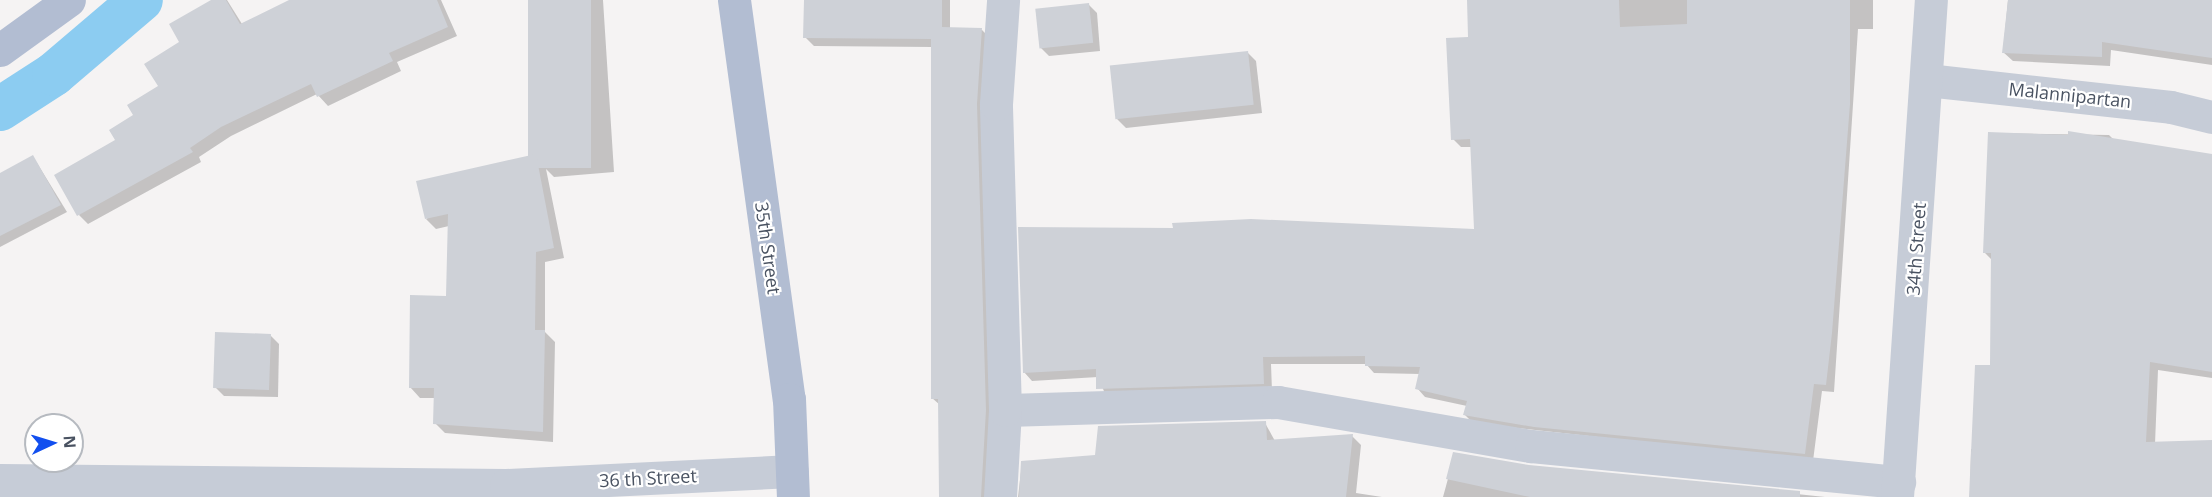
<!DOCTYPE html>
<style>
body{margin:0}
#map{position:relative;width:2212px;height:497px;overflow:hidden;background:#f5f3f3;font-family:"Open Sans",sans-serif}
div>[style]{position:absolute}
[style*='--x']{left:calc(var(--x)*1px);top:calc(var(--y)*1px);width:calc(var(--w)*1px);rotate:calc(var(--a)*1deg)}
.shadow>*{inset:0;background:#0003}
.canal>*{height:44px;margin:-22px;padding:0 22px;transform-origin:22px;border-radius:22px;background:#8cccf1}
.building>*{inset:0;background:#ced1d7;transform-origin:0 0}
.minor>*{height:33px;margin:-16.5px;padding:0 16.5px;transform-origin:16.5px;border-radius:16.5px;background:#c6ccd7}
.major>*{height:33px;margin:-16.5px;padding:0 16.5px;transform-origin:16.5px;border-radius:16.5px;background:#b2bdd2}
span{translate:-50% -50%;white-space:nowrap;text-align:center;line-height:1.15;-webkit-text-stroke:4.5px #fff;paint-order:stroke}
.street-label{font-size:18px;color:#495261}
.north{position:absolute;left:24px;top:413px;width:60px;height:60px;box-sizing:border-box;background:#fff;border:2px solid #b6bac0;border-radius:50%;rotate:86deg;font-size:16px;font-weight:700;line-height:24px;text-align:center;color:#495261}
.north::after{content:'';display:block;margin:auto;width:21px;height:27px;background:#124fef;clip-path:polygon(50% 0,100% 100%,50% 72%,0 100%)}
</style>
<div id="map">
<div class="shadow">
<div style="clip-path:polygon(214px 0,227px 0,242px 24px,293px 0,441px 0,457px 36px,397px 62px,401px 71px,328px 106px,317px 94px,231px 136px,199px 157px,201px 162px,88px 224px,79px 215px,117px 141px,160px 87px,181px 42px)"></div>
<div style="clip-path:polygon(530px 0,603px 0,614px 172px,554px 177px,546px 169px,564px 258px,545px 262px,545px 332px,555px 342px,553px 442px,445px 433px,435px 423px,435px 398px,420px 398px,410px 387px,447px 297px,449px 226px,436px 229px,426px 219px,535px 156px,544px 164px)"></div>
<div style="clip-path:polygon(805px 0,950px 0,950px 29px,982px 30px,991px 39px,990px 497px,940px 497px,940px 405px,932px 398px,932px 47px,814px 46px,805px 37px)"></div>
<div style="clip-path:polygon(1469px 0,1873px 0,1873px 29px,1858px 29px,1834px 392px,1822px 391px,1813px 461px,1473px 423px,1465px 415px,1467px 406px,1425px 397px,1417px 388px,1420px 374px,1374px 373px,1366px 364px,1271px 364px,1272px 391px,1106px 396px,1098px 377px,1032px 381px,1024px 372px,1475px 231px,1472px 147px,1461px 147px,1453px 139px,1469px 38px)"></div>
<div style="clip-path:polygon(2008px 0,2212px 0,2212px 65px,2111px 50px,2110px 66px,2013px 61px,2003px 52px)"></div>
<div style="clip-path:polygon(1088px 4px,1097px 13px,1100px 51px,1049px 56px,1040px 47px)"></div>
<div style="clip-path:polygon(1247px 52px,1256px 61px,1262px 113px,1126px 128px,1117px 119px)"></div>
<div style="clip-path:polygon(1990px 133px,2109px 135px,2117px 143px,2212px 156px,2212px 378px,2158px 370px,2155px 444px,2212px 443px,2212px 497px,1970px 497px,1971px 449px,1976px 449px,1991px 366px,1992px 260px,1984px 252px)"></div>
<div style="clip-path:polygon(37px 163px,67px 212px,0 247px,0 182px)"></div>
<div style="clip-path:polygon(270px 335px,279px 344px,278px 397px,224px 396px,215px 387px)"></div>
<div style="clip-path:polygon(1265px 423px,1275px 441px,1352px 436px,1361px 445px,1356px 493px,1382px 497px,1018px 497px,1022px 463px,1097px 456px)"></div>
<div style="clip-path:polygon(1455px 453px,1529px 466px,1825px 497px,1443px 497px)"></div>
</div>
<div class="canal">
<div style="--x:0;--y:109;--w:64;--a:-32.9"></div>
<div style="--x:54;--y:74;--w:114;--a:-40.4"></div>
</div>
<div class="building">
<div style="clip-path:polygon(211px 0,226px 0,240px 24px,289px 0,437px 0,448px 27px,389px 53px,393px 61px,317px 97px,311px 84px,221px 127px,190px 148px,193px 152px,77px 216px,54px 175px,115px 140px,109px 130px,133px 115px,127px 105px,158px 86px,144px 64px,179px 42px,169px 24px)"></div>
<div style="left:528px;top:0;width:63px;height:168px"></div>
<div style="clip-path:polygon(804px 0,942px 0,942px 27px,982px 28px,977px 104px,986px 410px,981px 497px,939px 497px,938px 399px,931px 399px,931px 39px,803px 38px)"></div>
<div style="clip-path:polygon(1467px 0,1619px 0,1620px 27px,1687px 24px,1687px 0,1850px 0,1850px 104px,1832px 333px,1826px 385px,1814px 384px,1805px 454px,1534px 427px,1463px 415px,1467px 401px,1415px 389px,1420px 367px,1365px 366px,1365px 356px,1263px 357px,1264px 384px,1096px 389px,1096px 369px,1023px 373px,1018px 227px,1173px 228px,1172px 223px,1251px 219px,1474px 229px,1470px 139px,1451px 140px,1446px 38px,1468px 37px)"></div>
<div style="clip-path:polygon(2008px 0,2212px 0,2212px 58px,2102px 42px,2102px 57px,2002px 53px)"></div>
<div style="left:1089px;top:3px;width:40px;height:54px;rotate:84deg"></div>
<div style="left:1248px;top:51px;width:54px;height:139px;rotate:84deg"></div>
<div style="clip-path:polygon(2068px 131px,2212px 154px,2212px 372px,2150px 362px,2146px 442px,2212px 440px,2212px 497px,1969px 497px,1975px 365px,1990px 365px,1991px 253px,1983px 253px,1988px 132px,2068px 135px)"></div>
<div style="clip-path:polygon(536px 154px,554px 248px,536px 252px,535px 330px,545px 330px,543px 432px,433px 424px,434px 388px,409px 388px,410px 295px,446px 296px,448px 214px,425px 219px,416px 181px)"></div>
<div style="clip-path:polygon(33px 155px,61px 205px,0 236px,0 173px)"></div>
<div style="left:215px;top:332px;width:56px;height:56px;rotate:2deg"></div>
<div style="clip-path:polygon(1266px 421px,1267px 440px,1353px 434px,1346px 497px,1019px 497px,1021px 461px,1095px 455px,1098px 426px)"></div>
<div style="clip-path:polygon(1453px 452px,1529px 465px,1800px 491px,1800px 497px,1530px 497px,1446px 479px)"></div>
</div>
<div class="minor">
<div style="--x:1927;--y:80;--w:245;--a:6.3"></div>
<div style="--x:2171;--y:107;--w:42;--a:13.7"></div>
<div style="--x:1005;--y:410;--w:273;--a:-1.7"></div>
<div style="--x:1278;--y:402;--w:257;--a:9.9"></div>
<div style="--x:1531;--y:446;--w:370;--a:5.6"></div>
<div style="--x:0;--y:480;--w:506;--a:0.57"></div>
<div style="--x:506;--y:485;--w:286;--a:-2.8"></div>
<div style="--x:1000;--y:497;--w:87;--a:-86.7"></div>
<div style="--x:1005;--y:410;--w:306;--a:-91.7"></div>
<div style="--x:996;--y:104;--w:104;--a:-86.1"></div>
<div style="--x:1897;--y:497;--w:498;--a:-86.1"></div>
</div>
<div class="major">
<div style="--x:734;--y:0;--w:403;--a:82.2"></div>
<div style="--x:789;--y:399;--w:98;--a:87.7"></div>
<div style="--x:0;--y:50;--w:85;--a:-35.9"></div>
</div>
<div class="street-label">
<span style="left:2070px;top:95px;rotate:6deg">Malannipartan</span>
<span style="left:768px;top:248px;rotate:82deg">35th Street</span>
<span style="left:1916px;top:249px;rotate:-86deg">34th Street</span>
<span style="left:648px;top:478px;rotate:-3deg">36 th Street</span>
</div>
<div class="north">N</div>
</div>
